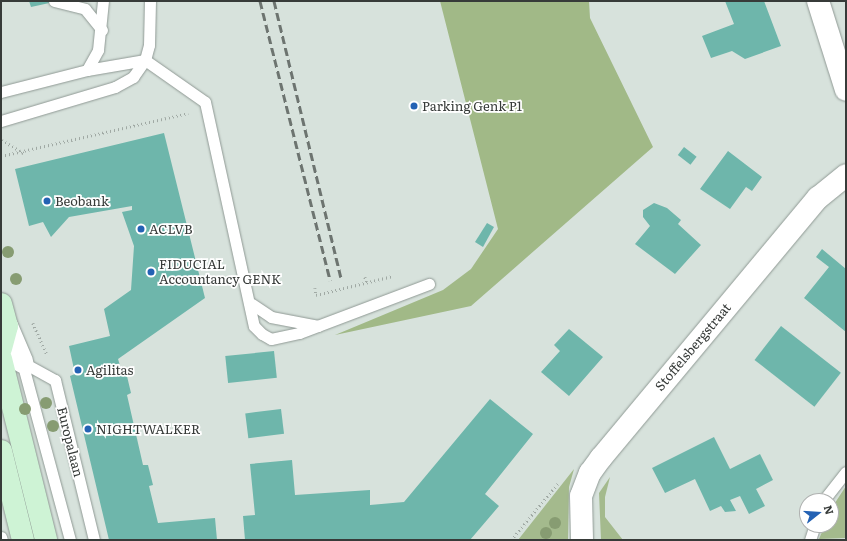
<!DOCTYPE html>
<style>
body{margin:0}
#map{position:relative;width:847px;height:541px;overflow:hidden;background:#d7e2dc;font-family:Literata,serif}
div>[style]{position:absolute}
[style*='--x']{left:calc(var(--x)*1px);top:calc(var(--y)*1px);width:calc(var(--w)*1px);rotate:calc(var(--a)*1deg)}
.green>*{inset:0;background:#a4ba8d}
.forest>*{inset:0;background:#a1b987}
.building>*{inset:0;background:#6eb6ab;transform-origin:0 0}
.path>*{height:2.5px;margin-top:-1.25px;transform-origin:0;background:repeating-linear-gradient(90deg,#a0a9a4 0 1px,transparent 0 4px)}
.roads{filter:drop-shadow(0 0 1px #8f9994) drop-shadow(0 0 1px #8f9994)}
.service>*{height:11px;margin:-5.5px;padding:0 5.5px;transform-origin:5.5px;border-radius:5.5px;background:#fff}
.minor>*{height:22px;margin:-11px;padding:0 11px;transform-origin:11px;border-radius:11px;background:#fff}
.secondary>*{height:22px;margin:-11px;padding:0 11px;transform-origin:11px;border-radius:11px;background:#cef3d5}
.rail>*{height:3px;margin-top:-1.5px;transform-origin:0;background:repeating-linear-gradient(90deg,#6d7470 0 8px,transparent 0 12px)}
.trees>*{width:12px;height:12px;margin:-6px;border-radius:50%;background:#879c72}
.dots>*{width:11px;height:11px;translate:-50% -50%;box-sizing:border-box;border:2px solid #fff;border-radius:50%}
span{translate:-50% -50%;white-space:nowrap;text-align:center;line-height:1.15;-webkit-text-stroke:3.5px #fff;paint-order:stroke}
.poi-label{font-size:13px;color:#373b39}
.left{translate:0 -50%;text-align:left}
.street-label{font-size:13px;color:#373b39}
.frame{position:absolute;inset:0;border:2px solid #373b39;pointer-events:none}
.north{position:absolute;left:799px;top:493px;width:40px;height:40px;box-sizing:border-box;background:#fff;border:1px solid #afb1b0;border-radius:50%;rotate:73deg;font-size:11px;font-weight:700;line-height:16px;text-align:center;color:#373b39}
.north::after{content:'';display:block;margin:auto;width:14px;height:18px;background:#2462b4;clip-path:polygon(50% 0,100% 100%,50% 72%,0 100%)}
</style>
<div id="map">
<div class="green">
<div style="clip-path:polygon(574px 469px,569px 487px,568px 540px,518px 540px)"></div>
<div style="clip-path:polygon(610px 477px,605px 497px,605px 517px,623px 540px,601px 540px,599px 493px)"></div>
<div style="clip-path:polygon(846px 486px,846px 538px,819px 539px,825px 525px,831px 525px,831px 509px)"></div>
</div>
<div class="forest">
<div style="clip-path:polygon(440px 1px,589px 1px,590px 18px,653px 147px,471px 306px,335px 335px,443px 290px,471px 269px,498px 229px)"></div>
</div>
<div class="building">
<div style="clip-path:polygon(29px 1px,54px 1px,54px 2px,31px 7px)"></div>
<div style="clip-path:polygon(725px 1px,764px 1px,781px 46px,745px 59px,732px 51px,711px 58px,702px 36px,734px 24px)"></div>
<div style="clip-path:polygon(164px 133px,205px 298px,118px 359px,122px 372px,126px 372px,131px 393px,127px 395px,143px 465px,148px 465px,153px 485px,149px 486px,158px 523px,215px 518px,217px 540px,109px 540px,70px 376px,75px 374px,69px 346px,110px 336px,104px 309px,131px 290px,134px 246px,122px 212px,132px 210px,132px 206px,69px 217px,51px 237px,43px 222px,29px 226px,15px 169px)"></div>
<div style="left:684px;top:147px;width:16px;height:10px;rotate:38deg"></div>
<div style="clip-path:polygon(728px 151px,762px 177px,752px 191px,746px 187px,730px 209px,700px 189px)"></div>
<div style="clip-path:polygon(654px 203px,667px 208px,681px 220px,678px 224px,701px 245px,675px 274px,635px 244px,650px 226px,643px 217px,643px 210px)"></div>
<div style="clip-path:polygon(487px 223px,494px 227px,483px 247px,475px 242px)"></div>
<div style="clip-path:polygon(822px 249px,846px 269px,846px 332px,804px 298px,829px 267px,816px 257px)"></div>
<div style="left:781px;top:326px;width:76px;height:43px;rotate:38deg"></div>
<div style="clip-path:polygon(569px 329px,603px 357px,569px 396px,541px 372px,560px 351px,554px 345px)"></div>
<div style="left:274px;top:351px;width:27px;height:49px;rotate:84deg"></div>
<div style="clip-path:polygon(490px 399px,533px 434px,485px 494px,499px 506px,470px 540px,245px 540px,243px 516px,255px 515px,250px 464px,292px 460px,295px 495px,370px 490px,370px 505px,404px 502px)"></div>
<div style="left:281px;top:409px;width:25px;height:36px;rotate:83deg"></div>
<div style="clip-path:polygon(714px 437px,730px 469px,760px 454px,773px 480px,756px 489px,765px 506px,749px 514px,740px 496px,730px 500px,736px 511px,725px 512px,721px 506px,710px 511px,695px 479px,665px 493px,652px 468px)"></div>
</div>
<div class="path">
<div style="--x:2;--y:140;--w:26;--a:31"></div>
<div style="--x:1;--y:156;--w:192;--a:-12.9"></div>
<div style="--x:365;--y:277;--w:5;--a:68"></div>
<div style="--x:315;--y:288;--w:7;--a:82"></div>
<div style="--x:316;--y:295;--w:79;--a:-13.9"></div>
<div style="--x:33;--y:323;--w:35;--a:66"></div>
<div style="--x:511;--y:540;--w:75;--a:-50.4"></div>
</div>
<div class="roads">
<div class="service">
<div style="--x:54;--y:1;--w:32;--a:14"></div>
<div style="--x:85;--y:9;--w:27;--a:51"></div>
<div style="--x:87;--y:70;--w:59;--a:-9.8"></div>
<div style="--x:145;--y:60;--w:73;--a:35"></div>
<div style="--x:205;--y:102;--w:229;--a:77.7"></div>
<div style="--x:254;--y:326;--w:11;--a:45"></div>
<div style="--x:262;--y:334;--w:10;--a:29"></div>
<div style="--x:271;--y:339;--w:29;--a:-12"></div>
<div style="--x:299;--y:333;--w:139;--a:-20.7"></div>
<div style="--x:1;--y:92;--w:89;--a:-14.3"></div>
<div style="--x:87;--y:70;--w:23;--a:-61"></div>
<div style="--x:98;--y:50;--w:49;--a:-84.2"></div>
<div style="--x:1;--y:121;--w:119;--a:-16.6"></div>
<div style="--x:115;--y:87;--w:21;--a:-29"></div>
<div style="--x:133;--y:77;--w:21;--a:-55"></div>
<div style="--x:145;--y:60;--w:16;--a:-75"></div>
<div style="--x:149;--y:45;--w:44;--a:-88.7"></div>
<div style="--x:252;--y:304;--w:23;--a:34"></div>
<div style="--x:271;--y:317;--w:48;--a:10.8"></div>
<div style="--x:22;--y:362;--w:38;--a:29"></div>
<div style="--x:55;--y:380;--w:165;--a:76.3"></div>
<div style="--x:22;--y:362;--w:184;--a:74.9"></div>
<div style="--x:823;--y:501;--w:37;--a:-52"></div>
<div style="--x:1;--y:537;--w:3;--a:72"></div>
<div style="--x:810;--y:540;--w:16;--a:-72"></div>
</div>
<div class="minor">
<div style="--x:818;--y:1;--w:93;--a:72.5"></div>
<div style="--x:7;--y:326;--w:39;--a:67"></div>
<div style="--x:582;--y:540;--w:44;--a:-91.3"></div>
<div style="--x:581;--y:496;--w:25;--a:-69"></div>
<div style="--x:590;--y:473;--w:19;--a:-54"></div>
<div style="--x:601;--y:458;--w:339;--a:-50.2"></div>
<div style="--x:818;--y:198;--w:36;--a:-39"></div>
</div>
<div class="secondary">
<div style="--x:1;--y:304;--w:23;--a:75"></div>
<div style="--x:7;--y:326;--w:23;--a:105"></div>
<div style="--x:1;--y:359;--w:187;--a:76"></div>
<div style="--x:1;--y:451;--w:92;--a:76.1"></div>
</div>
</div>
<div class="rail">
<div style="--x:260;--y:1;--w:288;--a:75.9"></div>
<div style="--x:274;--y:1;--w:284;--a:76.4"></div>
</div>
<div class="trees">
<div style="left:8px;top:252px"></div>
<div style="left:16px;top:279px"></div>
<div style="left:46px;top:403px"></div>
<div style="left:25px;top:409px"></div>
<div style="left:53px;top:426px"></div>
<div style="left:555px;top:523px"></div>
<div style="left:546px;top:533px"></div>
</div>
<div class="dots">
<div style="left:414px;top:106px;background:#2462b4"></div>
<div style="left:47px;top:201px;background:#2462b4"></div>
<div style="left:141px;top:229px;background:#2462b4"></div>
<div style="left:151px;top:272px;background:#2462b4"></div>
<div style="left:78px;top:370px;background:#2462b4"></div>
<div style="left:88px;top:429px;background:#2462b4"></div>
</div>
<div class="poi-label">
<span class="left" style="left:422px;top:106px">Parking Genk P1</span>
<span class="left" style="left:55px;top:201px">Beobank</span>
<span class="left" style="left:149px;top:229px">ACLVB</span>
<span class="left" style="left:159px;top:272px">FIDUCIAL<br>Accountancy GENK</span>
<span class="left" style="left:86px;top:370px">Agilitas</span>
<span class="left" style="left:96px;top:429px">NIGHTWALKER</span>
</div>
<div class="street-label">
<span style="left:693px;top:347px;rotate:-50deg">Stoffelsbergstraat</span>
<span style="left:70px;top:442px;rotate:76deg">Europalaan</span>
</div>
<div class="frame"></div>
<div class="north">N</div>
</div>
